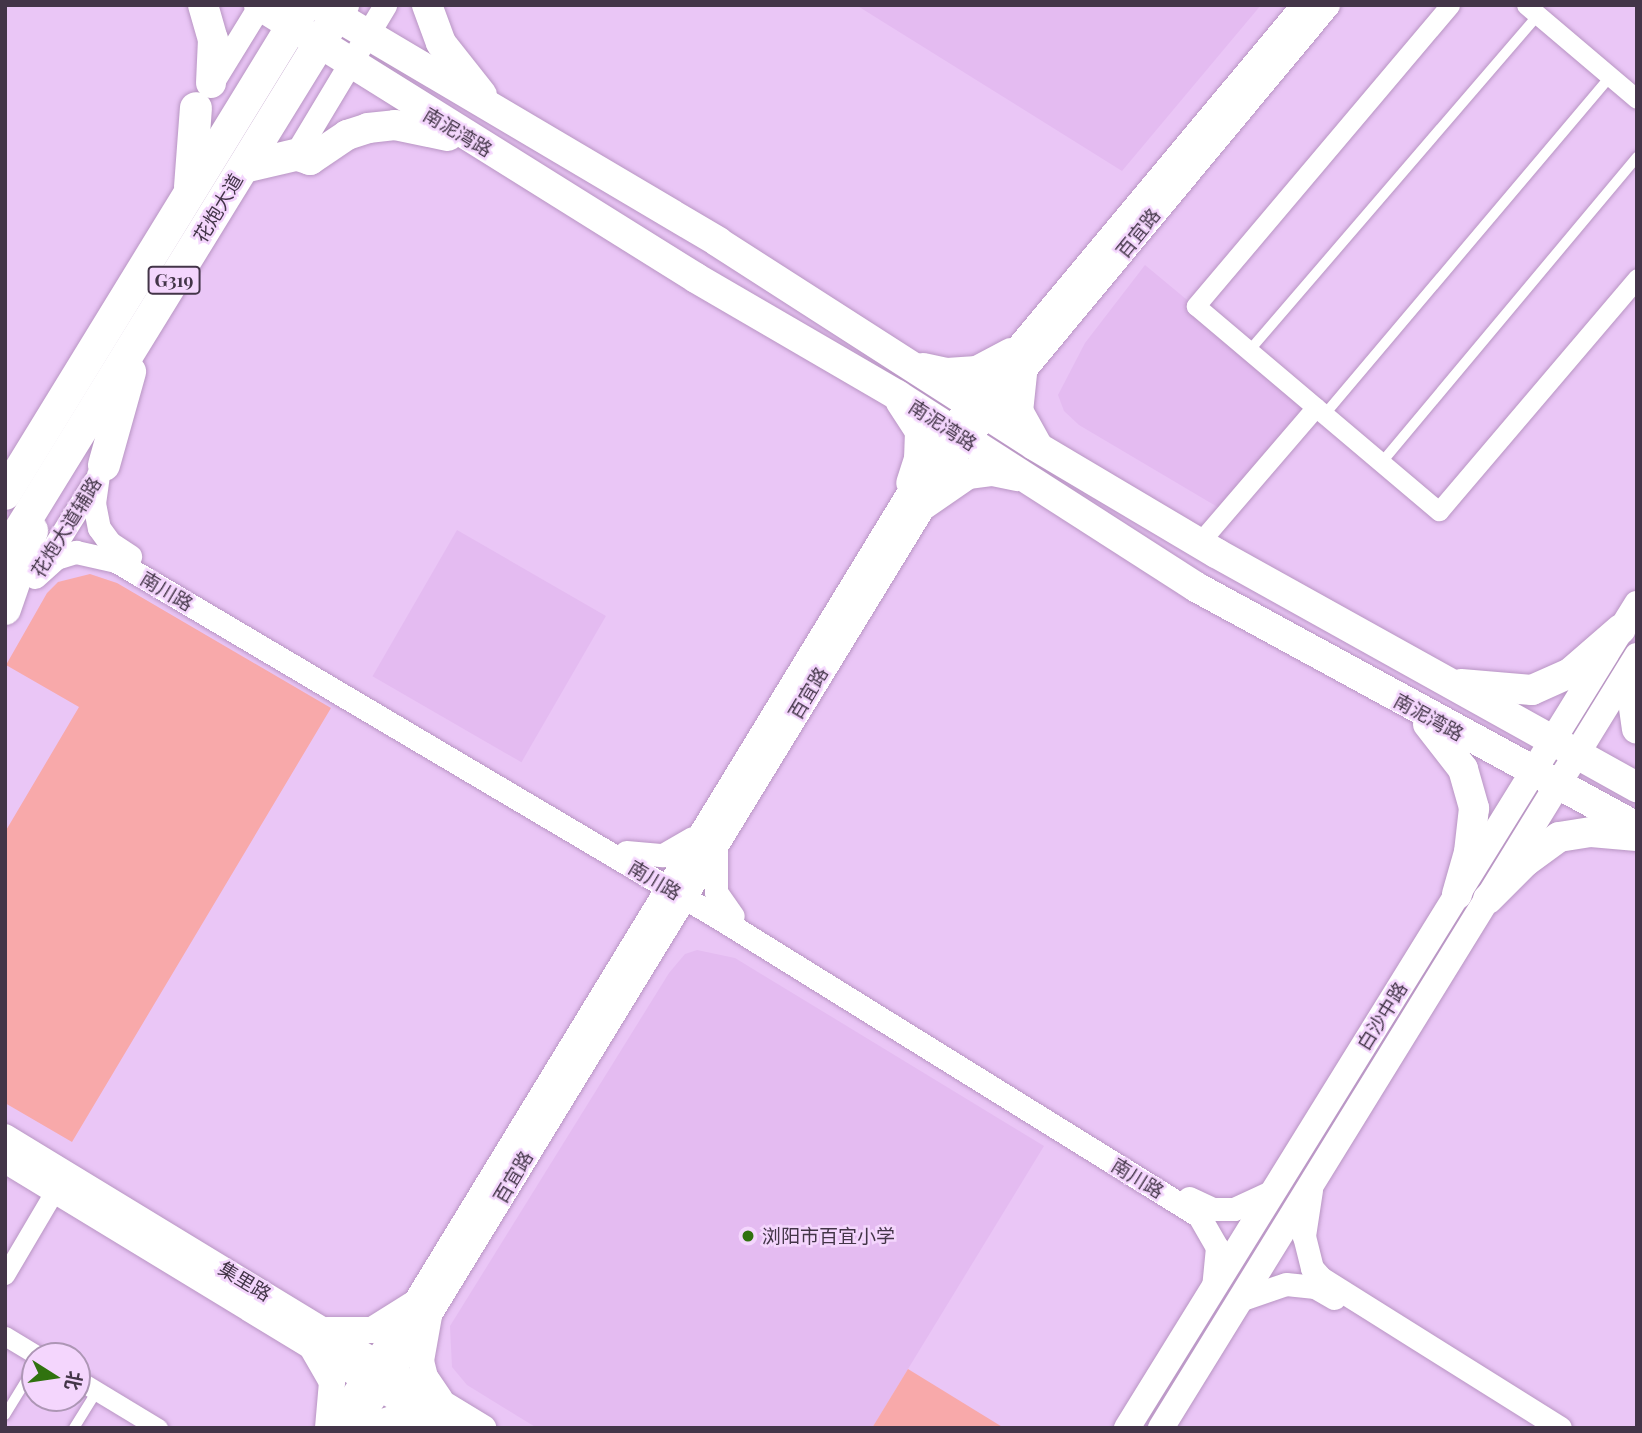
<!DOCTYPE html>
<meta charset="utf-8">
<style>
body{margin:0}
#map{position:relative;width:1642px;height:1433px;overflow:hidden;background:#eac6f6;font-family:"Playfair Display","Noto Sans SC",serif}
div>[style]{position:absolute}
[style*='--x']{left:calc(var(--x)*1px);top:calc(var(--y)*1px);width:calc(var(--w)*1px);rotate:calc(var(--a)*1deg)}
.built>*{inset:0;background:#e4bbf1;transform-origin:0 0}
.green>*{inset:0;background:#f8a9aa}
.roads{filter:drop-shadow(0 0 2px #b895c3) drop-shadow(0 0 2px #b895c3)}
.service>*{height:10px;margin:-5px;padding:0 5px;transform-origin:5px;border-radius:5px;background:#fff}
.minor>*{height:19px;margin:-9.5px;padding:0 9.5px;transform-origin:9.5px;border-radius:9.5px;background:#fff}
.tertiary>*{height:23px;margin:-11.5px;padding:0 11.5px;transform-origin:11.5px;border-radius:11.5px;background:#fff}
.secondary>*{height:26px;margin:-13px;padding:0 13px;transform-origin:13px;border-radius:13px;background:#fff}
.primary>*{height:30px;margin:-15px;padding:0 15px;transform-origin:15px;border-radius:15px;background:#fff}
.trunk>*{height:32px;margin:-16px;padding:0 16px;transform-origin:16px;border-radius:16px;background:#fff}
.dots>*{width:19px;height:19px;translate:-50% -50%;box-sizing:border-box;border:4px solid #f4d6fd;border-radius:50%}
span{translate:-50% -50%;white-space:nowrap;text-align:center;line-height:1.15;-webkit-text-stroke:5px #f4d6fd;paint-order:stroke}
.shield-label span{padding:2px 5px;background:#f4d6fd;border:2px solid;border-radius:5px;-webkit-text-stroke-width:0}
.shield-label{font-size:18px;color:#433548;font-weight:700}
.street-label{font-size:19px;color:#433548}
.poi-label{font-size:19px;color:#433548}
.left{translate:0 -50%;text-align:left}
.frame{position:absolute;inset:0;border:7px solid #433548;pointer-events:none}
.north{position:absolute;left:21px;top:1342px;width:70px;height:70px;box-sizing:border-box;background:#f4d6fd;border:2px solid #ad96b5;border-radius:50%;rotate:102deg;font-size:19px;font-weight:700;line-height:28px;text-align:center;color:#433548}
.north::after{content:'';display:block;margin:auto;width:24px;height:32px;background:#30720f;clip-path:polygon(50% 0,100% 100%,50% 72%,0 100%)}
</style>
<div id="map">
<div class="built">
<div style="clip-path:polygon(856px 5px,1261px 5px,1122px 171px)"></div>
<div style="clip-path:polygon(1145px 265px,1316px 407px,1226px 512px,1079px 425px,1064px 411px,1058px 395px,1085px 343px)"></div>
<div style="left:457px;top:530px;width:172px;height:169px;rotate:30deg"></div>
<div style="clip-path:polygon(697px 950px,735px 958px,1044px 1146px,872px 1428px,537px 1428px,467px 1385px,452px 1367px,450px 1326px,669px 973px,685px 954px)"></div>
</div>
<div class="green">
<div style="clip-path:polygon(90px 574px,117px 583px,331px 708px,72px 1142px,5px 1103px,5px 832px,79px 707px,6px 665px,47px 593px,58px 582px)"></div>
<div style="clip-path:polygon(908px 1369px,1004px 1428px,872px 1428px)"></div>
</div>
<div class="roads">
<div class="service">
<div style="--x:1249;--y:351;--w:443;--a:-49.3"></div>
<div style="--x:1325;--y:414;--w:441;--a:-49.8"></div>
<div style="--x:1382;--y:462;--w:398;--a:-50.1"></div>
<div style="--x:5;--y:1415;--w:57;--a:-58.5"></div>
<div style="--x:74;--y:1428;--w:44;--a:-58.1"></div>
</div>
<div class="minor">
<div style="--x:1450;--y:5;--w:394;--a:130.2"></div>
<div style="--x:1196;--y:306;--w:318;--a:40.2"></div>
<div style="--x:1439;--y:511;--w:306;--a:-49.6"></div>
<div style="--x:1526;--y:5;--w:145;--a:40.3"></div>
<div style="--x:1199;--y:543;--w:179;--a:-49.3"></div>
<div style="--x:5;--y:1275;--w:99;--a:-59.5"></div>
<div style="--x:5;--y:1336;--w:39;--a:31"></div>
<div style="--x:77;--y:1379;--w:95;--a:31.2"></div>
</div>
<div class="tertiary">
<div style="--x:212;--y:83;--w:92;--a:-58.4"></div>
<div style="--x:295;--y:155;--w:175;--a:-59"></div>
<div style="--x:98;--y:475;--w:28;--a:98"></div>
<div style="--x:94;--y:503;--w:25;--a:79"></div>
<div style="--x:99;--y:528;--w:19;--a:54"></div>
<div style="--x:110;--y:543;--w:24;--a:33"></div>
<div style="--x:42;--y:566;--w:99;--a:-58.2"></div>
<div style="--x:35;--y:577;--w:28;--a:-42"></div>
<div style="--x:56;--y:558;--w:21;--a:-17"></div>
<div style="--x:76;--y:552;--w:41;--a:12.7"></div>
<div style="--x:116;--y:561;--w:701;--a:30.63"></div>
<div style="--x:719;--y:918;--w:565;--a:31.83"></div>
<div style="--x:1199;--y:1216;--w:36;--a:60"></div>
<div style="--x:1217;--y:1247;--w:41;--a:95.6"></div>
<div style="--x:716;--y:849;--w:43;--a:90"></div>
<div style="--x:716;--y:892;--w:29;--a:55"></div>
<div style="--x:626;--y:852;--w:37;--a:5"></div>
<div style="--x:663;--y:855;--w:34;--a:-30"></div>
<div style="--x:1311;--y:1190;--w:47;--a:98.7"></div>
<div style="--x:1304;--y:1236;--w:33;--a:76"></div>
<div style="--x:1312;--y:1268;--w:13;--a:48"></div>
<div style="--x:1321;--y:1278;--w:282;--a:32.1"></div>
<div style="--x:1189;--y:1198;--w:26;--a:25"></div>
<div style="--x:1213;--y:1209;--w:21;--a:0"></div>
<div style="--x:1234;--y:1209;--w:43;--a:-24.8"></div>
<div style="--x:1242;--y:1299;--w:46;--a:-18.8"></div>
<div style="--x:1286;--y:1284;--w:29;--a:6"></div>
<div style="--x:1315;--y:1287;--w:22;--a:30"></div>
<div style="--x:330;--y:1428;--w:148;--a:-56.3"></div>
<div style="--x:412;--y:1305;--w:1016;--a:-58.61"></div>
<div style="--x:941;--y:438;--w:564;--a:-50.18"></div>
<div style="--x:354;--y:1428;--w:135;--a:-56.2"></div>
<div style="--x:429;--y:1316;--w:1016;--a:-58.56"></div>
<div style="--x:959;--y:449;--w:577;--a:-50.27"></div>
</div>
<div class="secondary">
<div style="--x:5;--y:1137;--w:560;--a:31.33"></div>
<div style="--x:5;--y:1160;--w:516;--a:31.29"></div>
<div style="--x:429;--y:1316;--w:46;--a:100.1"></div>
<div style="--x:421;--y:1361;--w:16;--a:76"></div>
<div style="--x:425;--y:1377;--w:27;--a:56"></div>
<div style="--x:327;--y:1330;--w:45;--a:0"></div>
<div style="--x:372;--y:1330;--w:47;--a:-32"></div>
<div style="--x:313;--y:1349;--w:38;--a:60"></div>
<div style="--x:332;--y:1382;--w:46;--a:95"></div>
<div style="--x:364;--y:1428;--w:32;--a:-18"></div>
<div style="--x:394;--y:1418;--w:36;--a:6"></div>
<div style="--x:1127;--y:1428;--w:969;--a:-58.25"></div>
<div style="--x:1161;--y:1428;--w:907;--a:-58.34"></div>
</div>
<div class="primary">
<div style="--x:203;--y:5;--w:35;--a:74"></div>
<div style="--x:213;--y:39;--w:44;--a:92.6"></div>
<div style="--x:259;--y:5;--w:515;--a:31.99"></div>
<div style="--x:696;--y:278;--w:233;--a:30.2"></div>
<div style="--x:897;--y:395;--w:355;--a:32.7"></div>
<div style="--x:1196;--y:587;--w:502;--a:28.56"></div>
<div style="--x:318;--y:5;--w:465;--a:30.6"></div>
<div style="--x:718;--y:242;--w:376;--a:32.7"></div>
<div style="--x:1034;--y:445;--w:212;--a:30.7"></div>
<div style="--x:1216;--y:553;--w:482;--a:29.1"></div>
<div style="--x:427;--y:5;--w:40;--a:69.8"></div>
<div style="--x:441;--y:43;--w:66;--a:51.7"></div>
<div style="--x:295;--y:155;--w:16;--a:18"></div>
<div style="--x:310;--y:160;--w:45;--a:-34"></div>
<div style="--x:347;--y:135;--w:22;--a:-18"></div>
<div style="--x:368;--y:128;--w:27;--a:-6"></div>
<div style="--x:395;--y:125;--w:54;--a:11.7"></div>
<div style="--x:923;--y:368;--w:25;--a:12"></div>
<div style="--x:947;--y:373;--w:30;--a:-4"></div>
<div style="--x:977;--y:371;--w:38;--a:-28"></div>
<div style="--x:1022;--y:374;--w:37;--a:96"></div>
<div style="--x:1018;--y:411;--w:39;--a:61"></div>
<div style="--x:901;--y:402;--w:35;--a:57"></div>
<div style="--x:920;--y:431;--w:28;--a:92"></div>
<div style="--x:919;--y:459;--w:25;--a:108"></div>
<div style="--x:923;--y:505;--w:55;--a:-34.6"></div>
<div style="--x:968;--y:474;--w:25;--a:-7"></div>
<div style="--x:993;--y:471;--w:25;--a:12"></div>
<div style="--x:1637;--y:676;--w:25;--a:99"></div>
<div style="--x:1633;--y:701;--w:28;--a:82"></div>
<div style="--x:1461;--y:684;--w:71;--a:4.8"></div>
<div style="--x:1532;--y:690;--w:42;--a:-24.1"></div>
<div style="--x:1570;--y:673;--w:67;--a:-40.8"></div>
<div style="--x:1428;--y:724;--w:57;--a:52.1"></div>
<div style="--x:1463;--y:769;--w:41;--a:74.2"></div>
<div style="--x:1474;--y:808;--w:44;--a:96.5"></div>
<div style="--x:1469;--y:852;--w:44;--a:105.9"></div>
<div style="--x:1488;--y:899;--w:52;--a:-45"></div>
<div style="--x:1525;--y:862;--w:42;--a:-36.3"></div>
<div style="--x:1559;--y:837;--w:32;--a:-9"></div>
<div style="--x:1591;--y:832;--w:46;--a:5"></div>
</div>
<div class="trunk">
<div style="--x:244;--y:167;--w:52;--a:-13.2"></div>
<div style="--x:190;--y:187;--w:79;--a:-85.7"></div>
<div style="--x:104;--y:465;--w:97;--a:-74.4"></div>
<div style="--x:5;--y:494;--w:574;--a:-58.47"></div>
<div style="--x:5;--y:554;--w:645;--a:-58.38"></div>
<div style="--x:5;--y:609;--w:83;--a:-70.9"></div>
</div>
</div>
<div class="dots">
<div style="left:748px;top:1236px;background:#30720f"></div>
</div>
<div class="shield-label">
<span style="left:174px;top:280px">G319</span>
</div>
<div class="street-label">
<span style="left:458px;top:132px;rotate:31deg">南泥湾路</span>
<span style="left:218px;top:208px;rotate:-59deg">花炮大道</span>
<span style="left:1138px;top:233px;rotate:-51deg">百宜路</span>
<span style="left:943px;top:425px;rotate:33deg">南泥湾路</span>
<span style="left:66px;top:527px;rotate:-58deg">花炮大道辅路</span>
<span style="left:167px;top:591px;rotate:31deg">南川路</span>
<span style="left:808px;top:693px;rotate:-59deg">百宜路</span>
<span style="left:1429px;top:717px;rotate:29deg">南泥湾路</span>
<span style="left:655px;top:880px;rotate:31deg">南川路</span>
<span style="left:1382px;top:1016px;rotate:-58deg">白沙中路</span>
<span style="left:513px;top:1177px;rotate:-59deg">百宜路</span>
<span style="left:1138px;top:1178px;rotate:32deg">南川路</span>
<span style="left:245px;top:1281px;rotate:31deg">集里路</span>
</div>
<div class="poi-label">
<span class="left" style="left:762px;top:1236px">浏阳市百宜小学</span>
</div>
<div class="frame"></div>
<div class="north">北</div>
</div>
